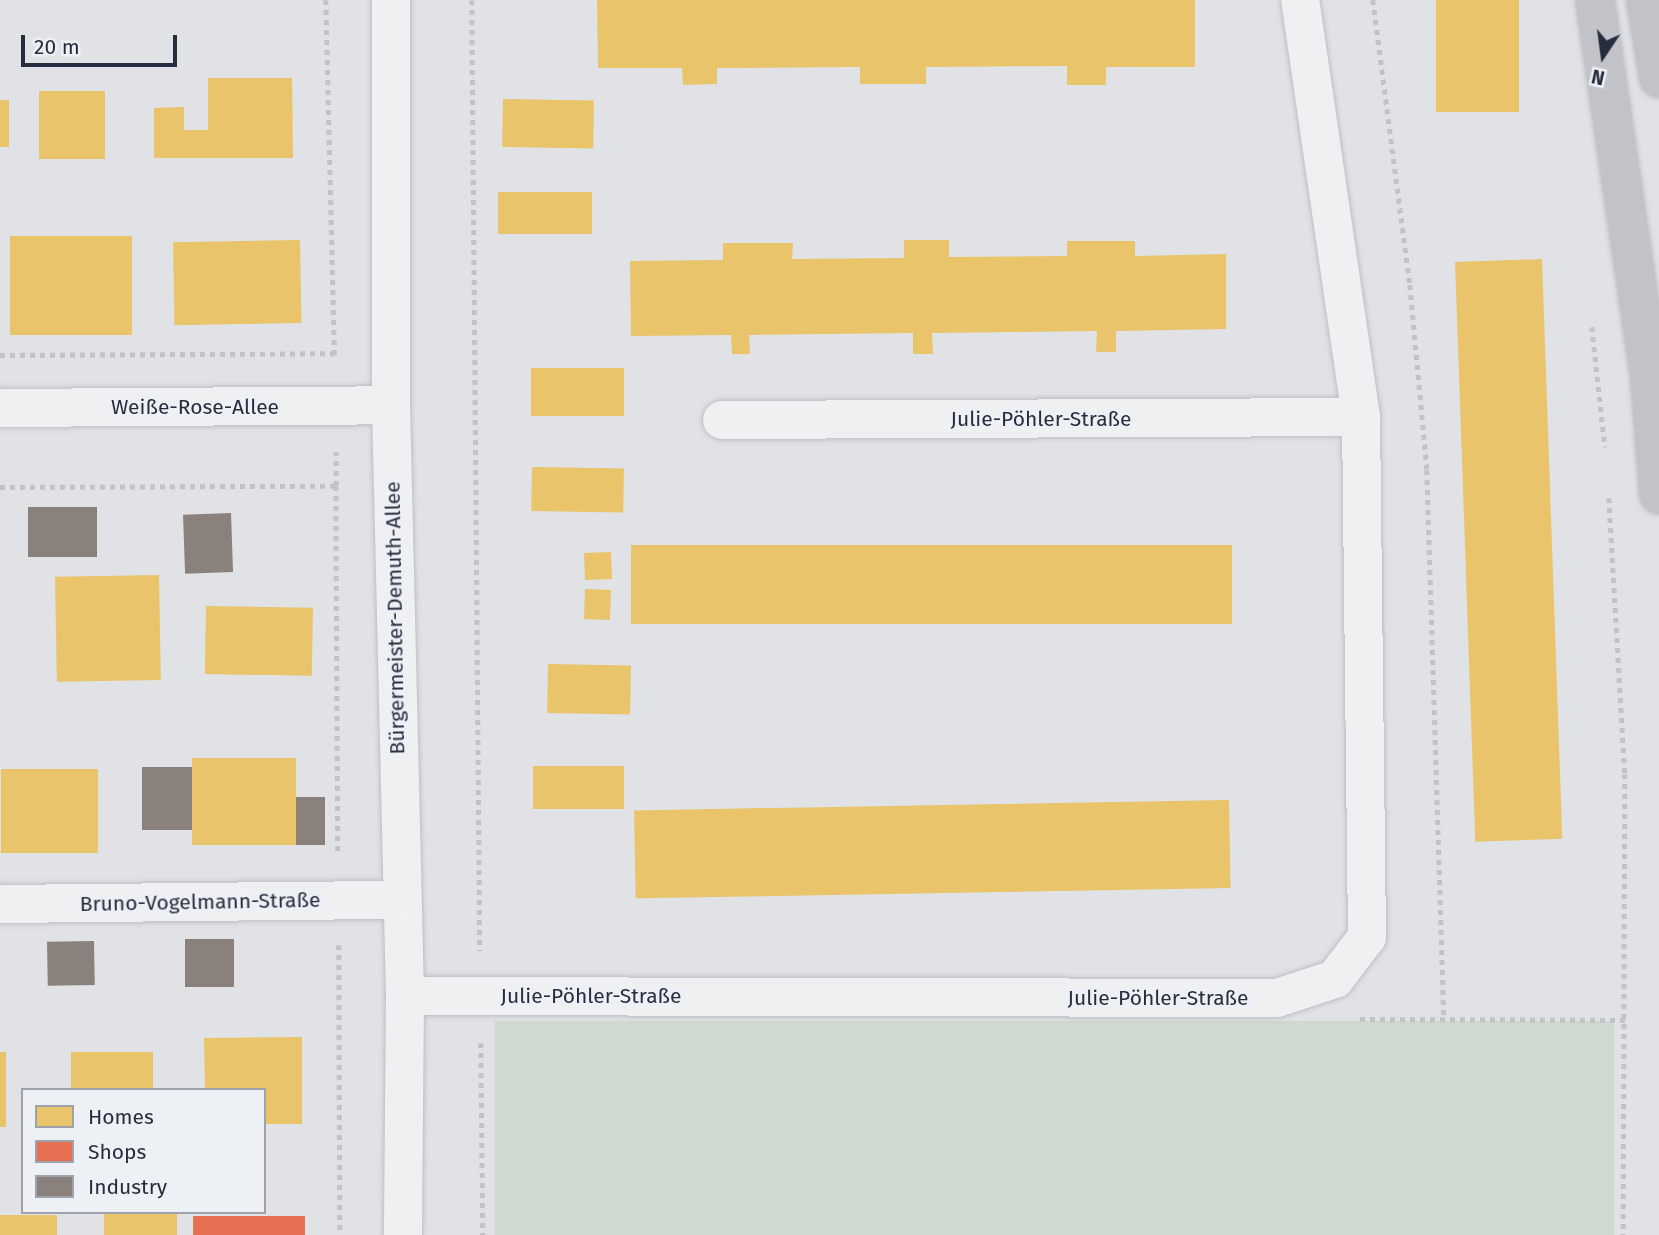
<!DOCTYPE html>
<meta charset="utf-8">
<style>
body{margin:0}
#map{position:relative;width:1659px;height:1235px;overflow:hidden;background:#e0e2e5;font-family:"Fira Sans",sans-serif}
div>[style]{position:absolute}
[style*='--x']{left:calc(var(--x)*1px);top:calc(var(--y)*1px);width:calc(var(--w)*1px);rotate:calc(var(--a)*1deg)}
.green>*{inset:0;background:#d0d9d0;transform-origin:0 0}
.homes>*{inset:0;background:#e9c46a;transform-origin:0 0}
.shops>*{inset:0;background:#e76f51;transform-origin:0 0}
.industry>*{inset:0;background:#8a817c;transform-origin:0 0}
.path>*{height:4.5px;margin-top:-2.25px;transform-origin:0;background:repeating-linear-gradient(90deg,#c2c3c8 0 5px,transparent 0 10px)}
.roads{filter:drop-shadow(0 0 2px #bdbfc3) drop-shadow(0 0 2px #bdbfc3)}
.street>*{height:38px;margin:-19px;padding:0 19px;transform-origin:19px;border-radius:19px;background:#eff0f2}
.secondary>*{height:38px;margin:-19px;padding:0 19px;transform-origin:19px;border-radius:19px;background:#c1c3c8}
span{translate:-50% -50%;white-space:nowrap;text-align:center;line-height:1.15;-webkit-text-stroke:7px #edf0f5;paint-order:stroke}
.street-label{font-size:21px;color:#262d3f}
.legend{position:absolute;left:21px;top:1088px;width:245px;height:126px;box-sizing:border-box;background:#edf0f5;border:2px solid #9da2ac;margin:0;padding:9px 12px;list-style:none;font-size:21px;color:#262d3f}
.legend li{display:flex;align-items:center;gap:14px;height:35px}
.legend b{width:35px;border:2px solid #9da2ac}
.north{position:absolute;left:1568px;top:21px;width:70px;height:70px;-webkit-text-stroke:5px #edf0f5;paint-order:stroke;rotate:193deg;font-size:19px;font-weight:700;line-height:28px;text-align:center;color:#262d3f}
.north::after{content:'';display:block;margin:auto;width:24px;height:32px;background:#262d3f;clip-path:polygon(50% 0,100% 100%,50% 72%,0 100%)}
.scale{position:absolute;left:21px;top:35px;width:156px;height:32px;box-sizing:border-box;border:4px solid #262d3f;border-top:0;padding-left:9px;font-size:21px;line-height:24px;white-space:nowrap;color:#262d3f;-webkit-text-stroke:5px #edf0f5;paint-order:stroke}
</style>
<div id="map">
<div class="green">
<div style="left:495px;top:1021px;width:1119px;height:214px"></div>
</div>
<div class="homes">
<div style="clip-path:polygon(597px 0,1195px 0,1195px 67px,1106px 67px,1106px 85px,1067px 85px,1067px 66px,926px 67px,926px 84px,860px 84px,860px 67px,717px 68px,717px 84px,683px 85px,682px 68px,598px 68px)"></div>
<div style="left:1436px;top:0;width:83px;height:112px"></div>
<div style="clip-path:polygon(208px 78px,292px 78px,293px 158px,154px 158px,154px 108px,184px 107px,184px 130px,208px 130px)"></div>
<div style="left:39px;top:91px;width:66px;height:68px"></div>
<div style="left:503px;top:99px;width:91px;height:48px;rotate:1deg"></div>
<div style="left:0;top:100px;width:9px;height:47px"></div>
<div style="left:498px;top:192px;width:94px;height:42px"></div>
<div style="left:10px;top:236px;width:122px;height:99px"></div>
<div style="left:300px;top:240px;width:83px;height:127px;rotate:89deg"></div>
<div style="clip-path:polygon(904px 240px,949px 240px,949px 257px,1067px 256px,1067px 241px,1135px 241px,1135px 256px,1226px 254px,1226px 329px,1116px 331px,1116px 352px,1096px 352px,1097px 331px,932px 333px,933px 354px,913px 354px,913px 333px,749px 335px,750px 354px,732px 354px,731px 335px,631px 336px,630px 261px,723px 260px,723px 243px,793px 243px,792px 259px,904px 258px)"></div>
<div style="left:1542px;top:259px;width:580px;height:87px;rotate:88deg"></div>
<div style="left:531px;top:368px;width:93px;height:48px"></div>
<div style="left:532px;top:467px;width:92px;height:44px;rotate:1deg"></div>
<div style="left:1232px;top:545px;width:79px;height:601px;rotate:90deg"></div>
<div style="left:611px;top:552px;width:27px;height:27px;rotate:88deg"></div>
<div style="left:159px;top:575px;width:105px;height:104px;rotate:89deg"></div>
<div style="left:585px;top:589px;width:26px;height:30px;rotate:2deg"></div>
<div style="left:206px;top:606px;width:107px;height:68px;rotate:1deg"></div>
<div style="left:548px;top:664px;width:83px;height:49px;rotate:1deg"></div>
<div style="left:296px;top:758px;width:87px;height:104px;rotate:90deg"></div>
<div style="left:533px;top:766px;width:91px;height:43px"></div>
<div style="left:1px;top:769px;width:97px;height:84px"></div>
<div style="left:1229px;top:800px;width:88px;height:595px;rotate:89deg"></div>
<div style="clip-path:polygon(302px 1037px,302px 1124px,264px 1124px,264px 1090px,205px 1090px,204px 1038px)"></div>
<div style="left:0;top:1052px;width:6px;height:75px"></div>
<div style="left:153px;top:1052px;width:38px;height:82px;rotate:90deg"></div>
<div style="left:104px;top:1212px;width:73px;height:23px"></div>
<div style="left:0;top:1215px;width:57px;height:20px"></div>
</div>
<div class="shops">
<div style="left:193px;top:1216px;width:112px;height:19px"></div>
</div>
<div class="industry">
<div style="left:28px;top:507px;width:69px;height:50px"></div>
<div style="left:231px;top:513px;width:59px;height:48px;rotate:88deg"></div>
<div style="left:142px;top:767px;width:50px;height:63px"></div>
<div style="left:296px;top:797px;width:29px;height:48px"></div>
<div style="left:185px;top:939px;width:49px;height:48px"></div>
<div style="left:94px;top:941px;width:44px;height:47px;rotate:89deg"></div>
</div>
<div class="path">
<div style="--x:326;--y:0;--w:359;--a:88.6"></div>
<div style="--x:472;--y:0;--w:951;--a:89.52"></div>
<div style="--x:1373;--y:0;--w:287;--a:82.6"></div>
<div style="--x:1410;--y:285;--w:186;--a:84.7"></div>
<div style="--x:1427;--y:470;--w:548;--a:88.22"></div>
<div style="--x:1592;--y:327;--w:121;--a:83.8"></div>
<div style="--x:0;--y:355;--w:335;--a:-0.3"></div>
<div style="--x:336;--y:486;--w:370;--a:89.7"></div>
<div style="--x:0;--y:487;--w:336;--a:-0.2"></div>
<div style="--x:336;--y:486;--w:34;--a:-90"></div>
<div style="--x:1609;--y:498;--w:276;--a:86.7"></div>
<div style="--x:1625;--y:774;--w:461;--a:90.2"></div>
<div style="--x:339;--y:945;--w:290;--a:89.8"></div>
<div style="--x:1360;--y:1019;--w:265;--a:0.2"></div>
<div style="--x:481;--y:1043;--w:192;--a:89.4"></div>
</div>
<div class="roads">
<div class="street">
<div style="--x:391;--y:0;--w:405;--a:90"></div>
<div style="--x:391;--y:405;--w:591;--a:88.64"></div>
<div style="--x:405;--y:996;--w:239;--a:90.5"></div>
<div style="--x:0;--y:408;--w:391;--a:-0.4"></div>
<div style="--x:722;--y:420;--w:639;--a:-0.27"></div>
<div style="--x:0;--y:904;--w:400;--a:-0.6"></div>
<div style="--x:405;--y:996;--w:872;--a:0.13"></div>
<div style="--x:1277;--y:998;--w:61;--a:-18.1"></div>
<div style="--x:1335;--y:979;--w:53;--a:-52.7"></div>
<div style="--x:1367;--y:937;--w:520;--a:-90.66"></div>
<div style="--x:1361;--y:417;--w:421;--a:-98.3"></div>
</div>
<div class="secondary">
<div style="--x:1595;--y:0;--w:381;--a:81.7"></div>
<div style="--x:1650;--y:377;--w:118;--a:85.6"></div>
<div style="--x:1646;--y:0;--w:79;--a:80.5"></div>
</div>
</div>
<div class="street-label">
<span style="left:195px;top:407px">Weiße-Rose-Allee</span>
<span style="left:1041px;top:419px">Julie-Pöhler-Straße</span>
<span style="left:395px;top:618px;rotate:-91deg">Bürgermeister-Demuth-Allee</span>
<span style="left:200px;top:902px;rotate:-1deg">Bruno-Vogelmann-Straße</span>
<span style="left:591px;top:996px">Julie-Pöhler-Straße</span>
<span style="left:1158px;top:998px">Julie-Pöhler-Straße</span>
</div>
<ul class="legend">
<li><b style="height:19px;background:#e9c46a"></b>Homes</li>
<li><b style="height:19px;background:#e76f51"></b>Shops</li>
<li><b style="height:19px;background:#8a817c"></b>Industry</li>
</ul>
<div class="north">N</div>
<div class="scale">20 m</div>
</div>
